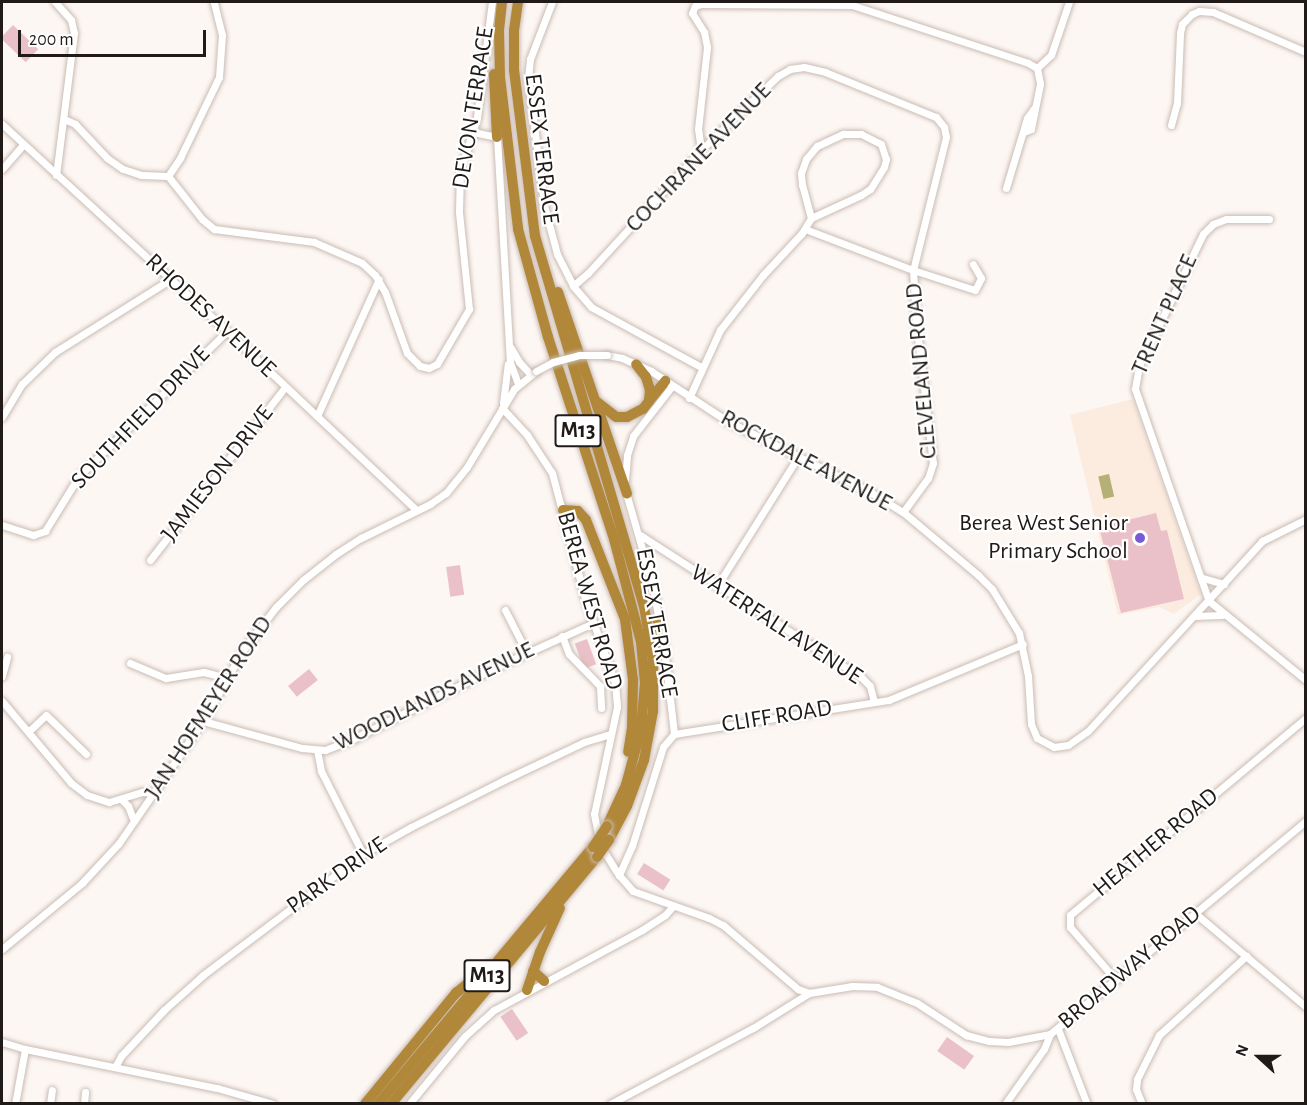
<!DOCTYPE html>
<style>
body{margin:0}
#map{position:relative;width:1307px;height:1105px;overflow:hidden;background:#fdf7f4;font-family:"Alegreya Sans",sans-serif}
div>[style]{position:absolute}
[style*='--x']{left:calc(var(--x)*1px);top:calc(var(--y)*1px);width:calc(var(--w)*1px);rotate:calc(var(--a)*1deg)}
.built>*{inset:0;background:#fcebdf}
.green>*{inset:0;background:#eac1c9;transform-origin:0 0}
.water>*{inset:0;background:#b5b176;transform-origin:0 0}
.roads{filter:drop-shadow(0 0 2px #cabcb3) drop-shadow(0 0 2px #cabcb3)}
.minor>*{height:7px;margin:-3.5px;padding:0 3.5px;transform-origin:3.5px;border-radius:3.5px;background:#fff}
.highway>*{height:10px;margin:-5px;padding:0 5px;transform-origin:5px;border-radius:5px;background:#b18739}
.bridges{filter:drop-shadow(0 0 2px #cabcb3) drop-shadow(0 0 2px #cabcb3)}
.minor-bridge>*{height:7px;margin:-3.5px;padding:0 3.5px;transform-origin:3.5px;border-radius:3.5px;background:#fff}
.highway-bridge>*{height:10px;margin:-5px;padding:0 5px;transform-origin:5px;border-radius:5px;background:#b18739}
.dots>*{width:16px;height:16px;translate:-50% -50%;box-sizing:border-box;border:3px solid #fff;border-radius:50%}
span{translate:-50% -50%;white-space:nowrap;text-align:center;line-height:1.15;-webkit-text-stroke:4.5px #fff;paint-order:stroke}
.shield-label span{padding:2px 4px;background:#fff;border:2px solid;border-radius:4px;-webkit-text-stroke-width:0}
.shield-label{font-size:22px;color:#201b18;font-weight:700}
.street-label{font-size:24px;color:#201b18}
.poi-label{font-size:24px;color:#201b18}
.right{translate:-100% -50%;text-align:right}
.frame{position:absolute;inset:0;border:3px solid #201b18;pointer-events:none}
.north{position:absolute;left:1229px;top:1027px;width:60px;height:60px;-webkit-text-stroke:4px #fff;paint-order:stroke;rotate:291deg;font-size:16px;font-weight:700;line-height:24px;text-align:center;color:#201b18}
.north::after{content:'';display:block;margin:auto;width:21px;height:27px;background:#201b18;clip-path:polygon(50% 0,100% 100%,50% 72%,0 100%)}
.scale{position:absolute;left:18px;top:30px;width:188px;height:27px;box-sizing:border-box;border:3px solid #201b18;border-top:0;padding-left:8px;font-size:18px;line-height:21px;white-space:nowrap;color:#201b18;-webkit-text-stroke:4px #fff;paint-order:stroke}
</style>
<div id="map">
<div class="built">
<div style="clip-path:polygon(1133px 399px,1201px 594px,1174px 614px,1159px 607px,1118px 615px,1070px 415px)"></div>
</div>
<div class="green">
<div style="left:13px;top:25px;width:35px;height:18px;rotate:44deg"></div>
<div style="clip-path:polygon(1156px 513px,1161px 531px,1167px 530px,1184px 599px,1121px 613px,1099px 527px)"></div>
<div style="left:460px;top:565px;width:30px;height:14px;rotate:82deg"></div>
<div style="left:587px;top:639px;width:27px;height:13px;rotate:70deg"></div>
<div style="left:309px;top:669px;width:14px;height:27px;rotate:51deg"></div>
<div style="left:644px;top:863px;width:31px;height:13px;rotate:32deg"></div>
<div style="left:512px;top:1009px;width:29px;height:14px;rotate:56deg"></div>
<div style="left:947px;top:1037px;width:33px;height:17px;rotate:35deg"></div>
</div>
<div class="water">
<div style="left:1109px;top:474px;width:23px;height:11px;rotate:77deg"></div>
</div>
<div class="roads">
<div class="minor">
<div style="--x:55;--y:2;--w:24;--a:48"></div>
<div style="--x:71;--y:20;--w:13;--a:77"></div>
<div style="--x:74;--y:33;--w:143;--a:97.2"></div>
<div style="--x:552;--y:2;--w:61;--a:111.1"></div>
<div style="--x:530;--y:59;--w:19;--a:96"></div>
<div style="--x:528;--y:78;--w:128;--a:82.8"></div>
<div style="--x:544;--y:205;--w:51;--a:75.1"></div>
<div style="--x:557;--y:254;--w:36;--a:63"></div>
<div style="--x:573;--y:286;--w:28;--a:49"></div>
<div style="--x:591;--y:307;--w:125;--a:28.6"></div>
<div style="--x:1037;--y:68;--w:19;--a:-43"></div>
<div style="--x:1051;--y:55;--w:56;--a:-71.2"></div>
<div style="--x:64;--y:119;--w:12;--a:24"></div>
<div style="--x:75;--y:124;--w:47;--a:46.7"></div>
<div style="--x:107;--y:158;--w:19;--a:35"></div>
<div style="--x:123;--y:169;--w:19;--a:18"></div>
<div style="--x:141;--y:175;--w:27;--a:2"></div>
<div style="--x:2;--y:124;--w:306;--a:42.6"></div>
<div style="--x:227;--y:331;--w:260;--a:43.4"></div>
<div style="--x:1171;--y:125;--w:23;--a:-75"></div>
<div style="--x:1177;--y:103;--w:70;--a:-87.5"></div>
<div style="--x:1180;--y:33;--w:9;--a:-77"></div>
<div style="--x:1182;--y:24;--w:14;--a:-45"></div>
<div style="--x:1192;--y:14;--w:8;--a:-23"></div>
<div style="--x:1199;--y:11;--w:14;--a:4"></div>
<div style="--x:1213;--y:12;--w:101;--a:23.3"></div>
<div style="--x:473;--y:132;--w:25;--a:12"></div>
<div style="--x:497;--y:137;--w:225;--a:86.7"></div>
<div style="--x:510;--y:362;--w:23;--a:70"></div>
<div style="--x:843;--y:134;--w:18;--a:0"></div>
<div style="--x:861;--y:134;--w:22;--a:27"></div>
<div style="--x:881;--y:144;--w:16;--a:72"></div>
<div style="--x:886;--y:159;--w:8;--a:104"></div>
<div style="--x:884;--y:167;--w:26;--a:122"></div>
<div style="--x:870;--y:189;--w:11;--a:146"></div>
<div style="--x:861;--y:195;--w:55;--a:155.3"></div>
<div style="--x:811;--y:218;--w:34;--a:-105"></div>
<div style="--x:802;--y:185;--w:12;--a:-95"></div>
<div style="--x:801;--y:173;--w:15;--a:-70"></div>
<div style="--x:806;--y:159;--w:17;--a:-50"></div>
<div style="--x:817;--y:146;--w:29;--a:-25"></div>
<div style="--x:701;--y:150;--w:21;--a:-98"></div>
<div style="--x:698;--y:129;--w:82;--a:-83.7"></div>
<div style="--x:707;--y:47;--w:15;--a:-101"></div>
<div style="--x:704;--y:32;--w:22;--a:-122"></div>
<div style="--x:692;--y:13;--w:8;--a:-67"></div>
<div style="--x:695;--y:6;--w:6;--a:-18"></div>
<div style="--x:701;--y:4;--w:151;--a:0.4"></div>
<div style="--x:852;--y:5;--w:185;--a:18.2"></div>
<div style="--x:1028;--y:63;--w:10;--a:29"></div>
<div style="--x:1037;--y:68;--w:16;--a:79"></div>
<div style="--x:1040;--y:84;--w:46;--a:101.3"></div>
<div style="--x:1031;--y:129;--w:8;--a:157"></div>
<div style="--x:2;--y:169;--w:32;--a:-49"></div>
<div style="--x:168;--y:176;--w:55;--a:51.7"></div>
<div style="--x:202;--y:219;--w:16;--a:40"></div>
<div style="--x:214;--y:229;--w:101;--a:7.4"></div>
<div style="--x:314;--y:242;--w:52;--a:23.6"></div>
<div style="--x:362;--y:263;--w:18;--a:43"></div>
<div style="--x:375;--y:275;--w:20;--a:60"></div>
<div style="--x:385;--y:292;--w:65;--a:70.2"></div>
<div style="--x:407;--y:353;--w:18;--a:45"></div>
<div style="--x:420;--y:366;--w:9;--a:13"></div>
<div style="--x:429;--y:368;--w:9;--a:-27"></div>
<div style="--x:437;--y:364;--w:64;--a:-59.8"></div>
<div style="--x:469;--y:309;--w:98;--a:-95.9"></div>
<div style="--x:459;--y:212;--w:40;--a:-88.6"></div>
<div style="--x:460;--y:172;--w:58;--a:-72.8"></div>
<div style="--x:477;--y:117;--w:116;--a:-82.6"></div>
<div style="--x:168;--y:176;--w:22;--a:-56"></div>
<div style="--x:180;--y:158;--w:90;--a:-64.3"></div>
<div style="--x:219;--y:77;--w:42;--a:-85.9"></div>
<div style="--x:222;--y:35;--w:34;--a:-104"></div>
<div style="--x:1006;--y:188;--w:73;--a:-73.3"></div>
<div style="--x:1027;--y:118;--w:12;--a:-55"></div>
<div style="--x:1269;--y:219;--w:43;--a:180"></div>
<div style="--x:1226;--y:219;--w:14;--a:159"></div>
<div style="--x:1213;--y:224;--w:14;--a:135"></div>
<div style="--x:1203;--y:234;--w:147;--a:115.9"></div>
<div style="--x:1139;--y:366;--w:23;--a:100"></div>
<div style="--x:1135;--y:389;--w:225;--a:70.8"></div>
<div style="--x:1209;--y:601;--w:125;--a:39.2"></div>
<div style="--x:805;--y:229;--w:116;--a:20.8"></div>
<div style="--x:913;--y:270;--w:65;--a:17.9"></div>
<div style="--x:975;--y:290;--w:13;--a:-63"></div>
<div style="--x:981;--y:278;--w:16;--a:-120"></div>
<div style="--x:573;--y:286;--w:20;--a:-41"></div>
<div style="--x:588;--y:273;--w:167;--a:-47.4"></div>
<div style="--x:701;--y:150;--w:107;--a:-43.9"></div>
<div style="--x:778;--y:76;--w:14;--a:-30"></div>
<div style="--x:790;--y:69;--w:14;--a:-8"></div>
<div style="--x:804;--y:67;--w:22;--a:13"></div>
<div style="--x:825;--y:72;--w:120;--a:22.1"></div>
<div style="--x:936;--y:117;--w:13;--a:51"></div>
<div style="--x:944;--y:127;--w:10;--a:79"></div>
<div style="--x:946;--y:137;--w:137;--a:103.9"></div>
<div style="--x:913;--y:270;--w:51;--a:86.6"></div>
<div style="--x:916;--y:321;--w:143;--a:83.2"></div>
<div style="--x:933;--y:463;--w:16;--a:108"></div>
<div style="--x:928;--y:478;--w:42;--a:126.3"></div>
<div style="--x:511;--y:348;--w:16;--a:60"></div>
<div style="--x:519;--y:362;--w:16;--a:47"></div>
<div style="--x:607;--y:355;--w:15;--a:11"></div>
<div style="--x:622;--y:358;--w:32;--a:24"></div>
<div style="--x:651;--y:371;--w:91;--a:33.3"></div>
<div style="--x:727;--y:421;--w:162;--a:26.4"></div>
<div style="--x:872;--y:493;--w:36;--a:32"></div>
<div style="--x:903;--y:512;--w:98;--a:40"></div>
<div style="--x:978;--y:575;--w:20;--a:45"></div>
<div style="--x:992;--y:589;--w:52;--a:58.5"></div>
<div style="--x:1019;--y:633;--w:44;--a:78.2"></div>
<div style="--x:1028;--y:676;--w:48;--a:86.4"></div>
<div style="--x:1031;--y:724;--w:15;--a:67"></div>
<div style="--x:1037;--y:738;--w:19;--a:28"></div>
<div style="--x:1054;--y:747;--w:14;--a:-8"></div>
<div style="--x:1068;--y:745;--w:24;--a:-35"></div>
<div style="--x:1088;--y:731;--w:258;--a:-47.5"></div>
<div style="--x:1262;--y:541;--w:49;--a:-26.6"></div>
<div style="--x:689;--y:398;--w:75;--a:-65.5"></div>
<div style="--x:720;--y:330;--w:70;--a:-52"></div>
<div style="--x:763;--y:275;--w:57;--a:-47.1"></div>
<div style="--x:802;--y:233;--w:17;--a:-59"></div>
<div style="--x:503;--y:403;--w:39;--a:-83"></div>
<div style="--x:502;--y:408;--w:37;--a:47"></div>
<div style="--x:527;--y:435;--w:45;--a:56.7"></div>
<div style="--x:552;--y:473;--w:130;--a:75.3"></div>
<div style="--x:585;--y:599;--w:89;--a:70.3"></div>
<div style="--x:615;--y:683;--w:24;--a:85"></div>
<div style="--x:617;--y:707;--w:109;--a:102.1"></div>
<div style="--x:594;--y:814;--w:32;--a:79"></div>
<div style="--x:600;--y:845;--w:36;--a:58"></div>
<div style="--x:619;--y:875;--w:21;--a:49"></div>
<div style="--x:633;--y:891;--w:81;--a:19.6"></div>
<div style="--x:709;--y:918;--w:16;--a:27"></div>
<div style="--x:723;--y:925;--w:99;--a:40.5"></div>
<div style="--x:798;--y:989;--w:12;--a:20"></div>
<div style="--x:809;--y:993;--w:44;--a:-9.2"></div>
<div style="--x:852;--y:986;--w:25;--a:2"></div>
<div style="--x:877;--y:987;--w:43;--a:21.8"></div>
<div style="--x:917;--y:1003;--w:59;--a:33.1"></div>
<div style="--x:966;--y:1035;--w:24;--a:15"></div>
<div style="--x:989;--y:1041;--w:19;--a:3"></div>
<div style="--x:1008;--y:1042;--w:43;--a:-10.8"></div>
<div style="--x:1050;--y:1034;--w:333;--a:-39.8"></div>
<div style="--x:317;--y:416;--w:150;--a:-65.7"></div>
<div style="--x:2;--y:417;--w:39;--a:-59"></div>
<div style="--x:22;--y:384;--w:46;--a:-44.1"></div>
<div style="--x:55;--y:352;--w:137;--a:-32.2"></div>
<div style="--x:625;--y:479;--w:24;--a:-85"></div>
<div style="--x:627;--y:455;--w:20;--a:-72"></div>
<div style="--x:633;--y:436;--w:63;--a:-52"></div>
<div style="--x:626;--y:493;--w:94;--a:73.9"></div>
<div style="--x:652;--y:583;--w:65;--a:79.4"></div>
<div style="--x:664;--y:647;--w:88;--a:83.4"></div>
<div style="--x:2;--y:525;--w:33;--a:18"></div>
<div style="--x:33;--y:535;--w:13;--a:-18"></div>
<div style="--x:45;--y:531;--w:65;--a:-58.3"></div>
<div style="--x:79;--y:476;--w:207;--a:-44.4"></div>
<div style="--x:640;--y:535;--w:264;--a:32.8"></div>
<div style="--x:862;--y:678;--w:11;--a:45"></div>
<div style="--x:870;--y:686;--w:16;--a:76"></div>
<div style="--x:150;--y:560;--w:219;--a:-52"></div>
<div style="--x:1203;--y:578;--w:22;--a:16"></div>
<div style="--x:717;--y:586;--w:152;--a:-57.9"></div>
<div style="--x:505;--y:610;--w:48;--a:62.9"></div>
<div style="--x:1194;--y:616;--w:28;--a:-2"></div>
<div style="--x:562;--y:636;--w:19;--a:69"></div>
<div style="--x:569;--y:654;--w:45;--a:45.9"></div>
<div style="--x:600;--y:686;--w:22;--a:87"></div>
<div style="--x:130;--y:663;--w:39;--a:23"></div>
<div style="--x:166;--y:678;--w:38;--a:-9"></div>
<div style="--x:204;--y:672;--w:24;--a:15"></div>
<div style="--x:2;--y:676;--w:20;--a:-75"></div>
<div style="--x:2;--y:701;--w:107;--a:49.9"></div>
<div style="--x:71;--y:783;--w:20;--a:37"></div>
<div style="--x:87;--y:795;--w:23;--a:18"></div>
<div style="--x:109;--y:802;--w:34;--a:-17"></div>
<div style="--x:142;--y:792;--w:12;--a:5"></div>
<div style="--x:203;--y:721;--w:103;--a:15.3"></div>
<div style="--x:302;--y:748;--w:23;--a:5"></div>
<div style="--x:325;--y:750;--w:30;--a:-21"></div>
<div style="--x:353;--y:739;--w:160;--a:-26.7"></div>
<div style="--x:496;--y:667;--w:107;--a:-24.4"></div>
<div style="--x:29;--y:731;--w:23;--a:-43"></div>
<div style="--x:46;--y:715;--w:56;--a:44.3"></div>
<div style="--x:317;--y:750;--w:21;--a:79"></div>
<div style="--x:321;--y:771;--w:93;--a:63.2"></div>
<div style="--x:121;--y:799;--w:10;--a:45"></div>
<div style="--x:128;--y:806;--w:16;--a:68"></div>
<div style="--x:619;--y:875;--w:32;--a:-66"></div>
<div style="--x:632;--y:846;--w:104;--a:-72.6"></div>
<div style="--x:663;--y:747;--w:17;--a:-50"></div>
<div style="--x:674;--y:734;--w:218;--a:-9"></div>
<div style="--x:889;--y:700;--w:145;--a:-22.7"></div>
<div style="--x:1196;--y:914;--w:144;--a:40.2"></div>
<div style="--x:2;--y:949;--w:104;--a:-39.5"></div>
<div style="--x:82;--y:883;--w:54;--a:-47.2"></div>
<div style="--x:119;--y:843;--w:148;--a:-55.5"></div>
<div style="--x:203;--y:721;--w:81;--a:-60.6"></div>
<div style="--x:243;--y:650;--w:54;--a:-52.5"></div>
<div style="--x:276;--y:607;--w:38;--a:-45"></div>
<div style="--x:303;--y:580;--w:42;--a:-38.2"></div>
<div style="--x:336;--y:554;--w:30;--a:-33"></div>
<div style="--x:361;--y:538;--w:77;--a:-26.2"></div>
<div style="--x:430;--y:504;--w:19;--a:-35"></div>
<div style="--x:446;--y:493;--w:33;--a:-51"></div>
<div style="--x:467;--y:467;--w:91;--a:-58.9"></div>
<div style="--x:514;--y:389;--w:28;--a:-39"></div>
<div style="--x:1116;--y:980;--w:70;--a:-131"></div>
<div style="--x:1070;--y:927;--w:12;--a:-90"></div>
<div style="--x:1070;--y:915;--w:307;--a:-39.9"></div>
<div style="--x:1058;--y:1029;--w:80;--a:68.9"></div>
<div style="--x:2;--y:1042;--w:24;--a:17"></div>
<div style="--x:25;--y:1049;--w:196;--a:11.5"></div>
<div style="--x:217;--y:1088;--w:58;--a:15.9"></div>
<div style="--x:115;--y:1067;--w:13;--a:-61"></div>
<div style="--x:121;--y:1056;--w:63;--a:-46.9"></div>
<div style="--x:164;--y:1010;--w:52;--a:-41.9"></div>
<div style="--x:203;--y:975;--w:201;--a:-37.1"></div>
<div style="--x:363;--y:854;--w:55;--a:-29.4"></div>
<div style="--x:411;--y:827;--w:104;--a:-26.8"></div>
<div style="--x:504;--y:780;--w:89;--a:-25.4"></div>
<div style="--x:584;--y:742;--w:28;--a:-17"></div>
<div style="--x:15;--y:1104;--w:56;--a:-79.7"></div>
<div style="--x:50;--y:1104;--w:14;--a:-82"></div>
<div style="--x:84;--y:1104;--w:12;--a:-85"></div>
<div style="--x:409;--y:1104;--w:88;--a:-50.5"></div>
<div style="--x:465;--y:1036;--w:39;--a:-42"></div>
<div style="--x:494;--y:1010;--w:168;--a:-28.4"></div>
<div style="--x:642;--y:930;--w:27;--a:-33"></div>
<div style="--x:665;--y:915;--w:12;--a:-48"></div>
<div style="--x:610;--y:1104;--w:162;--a:-28"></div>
<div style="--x:753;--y:1028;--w:66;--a:-32"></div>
<div style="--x:1005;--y:1104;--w:67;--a:-54.7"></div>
<div style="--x:1044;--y:1049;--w:16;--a:-68"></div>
<div style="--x:1142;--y:1104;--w:16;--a:-112"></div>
<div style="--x:1136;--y:1089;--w:10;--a:-84"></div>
<div style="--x:1137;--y:1079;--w:49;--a:-63.4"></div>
<div style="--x:1159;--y:1035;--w:118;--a:-42.2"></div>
</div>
<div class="highway">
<div style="--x:502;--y:2;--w:28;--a:96"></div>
<div style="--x:499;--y:30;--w:47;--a:88.8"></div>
<div style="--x:500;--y:77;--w:153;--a:83.2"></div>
<div style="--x:518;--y:229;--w:112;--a:74.5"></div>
<div style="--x:548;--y:337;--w:213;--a:71.9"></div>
<div style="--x:614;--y:539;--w:106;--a:75.3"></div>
<div style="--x:641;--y:642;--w:41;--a:84.4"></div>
<div style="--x:645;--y:683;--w:46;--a:95"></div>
<div style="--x:641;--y:729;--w:58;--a:105"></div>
<div style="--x:626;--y:785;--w:45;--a:114.9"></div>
<div style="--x:518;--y:2;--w:29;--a:98"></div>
<div style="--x:514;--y:31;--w:39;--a:90"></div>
<div style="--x:514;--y:70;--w:167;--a:82.8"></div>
<div style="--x:535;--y:236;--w:386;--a:73.6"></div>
<div style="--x:644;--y:606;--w:56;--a:80.7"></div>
<div style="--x:653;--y:661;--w:50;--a:90"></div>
<div style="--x:653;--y:711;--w:50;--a:100.4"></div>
<div style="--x:644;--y:760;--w:49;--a:110.3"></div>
<div style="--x:627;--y:806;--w:38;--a:118"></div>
<div style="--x:494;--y:74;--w:63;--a:87.3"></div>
<div style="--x:558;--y:292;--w:213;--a:71.1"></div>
<div style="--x:649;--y:401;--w:26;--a:-51"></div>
<div style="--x:597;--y:402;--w:24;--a:38"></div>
<div style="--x:616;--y:417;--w:11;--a:0"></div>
<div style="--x:627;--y:417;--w:18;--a:-27"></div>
<div style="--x:643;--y:409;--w:10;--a:-53"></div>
<div style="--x:649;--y:401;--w:11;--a:-85"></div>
<div style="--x:650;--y:390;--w:14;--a:-107"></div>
<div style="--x:646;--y:377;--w:16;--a:-128"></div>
<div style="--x:563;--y:510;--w:15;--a:4"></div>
<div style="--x:578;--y:511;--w:12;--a:48"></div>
<div style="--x:586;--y:520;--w:106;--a:68.5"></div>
<div style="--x:625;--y:619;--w:62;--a:82.5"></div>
<div style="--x:633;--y:680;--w:48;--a:91.2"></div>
<div style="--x:632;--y:728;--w:24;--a:99"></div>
<div style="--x:657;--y:643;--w:23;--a:-88"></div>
<div style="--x:533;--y:971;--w:15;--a:42"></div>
<div style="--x:527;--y:990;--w:40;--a:-71.1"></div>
<div style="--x:540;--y:952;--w:48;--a:-65.6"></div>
<div style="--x:365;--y:1104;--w:144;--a:-50.7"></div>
<div style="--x:456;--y:993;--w:45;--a:-38.7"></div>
<div style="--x:378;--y:1104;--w:335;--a:-50.1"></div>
<div style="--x:391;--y:1104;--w:322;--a:-50.2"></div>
</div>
</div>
<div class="bridges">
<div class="minor-bridge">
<div style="--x:536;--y:371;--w:19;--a:-28"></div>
<div style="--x:553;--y:362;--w:27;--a:-15"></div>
<div style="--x:579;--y:355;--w:28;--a:0"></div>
</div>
<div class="highway-bridge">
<div style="--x:593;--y:847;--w:25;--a:-56"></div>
<div style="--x:597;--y:857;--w:21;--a:-55"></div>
</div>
</div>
<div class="dots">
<div style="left:1140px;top:538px;background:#775ad4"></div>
</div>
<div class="shield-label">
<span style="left:578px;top:431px">M13</span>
<span style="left:487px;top:976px">M13</span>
</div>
<div class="street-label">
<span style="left:474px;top:108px;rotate:-81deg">DEVON TERRACE</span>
<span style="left:541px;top:149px;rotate:83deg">ESSEX TERRACE</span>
<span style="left:699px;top:158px;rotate:-46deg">COCHRANE AVENUE</span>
<span style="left:1165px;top:315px;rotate:-66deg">TRENT PLACE</span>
<span style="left:210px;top:316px;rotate:43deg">RHODES AVENUE</span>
<span style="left:922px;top:371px;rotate:-95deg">CLEVELAND ROAD</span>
<span style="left:141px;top:418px;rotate:-46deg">SOUTHFIELD DRIVE</span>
<span style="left:806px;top:461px;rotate:28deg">ROCKDALE AVENUE</span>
<span style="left:218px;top:474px;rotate:-52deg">JAMIESON DRIVE</span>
<span style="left:589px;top:601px;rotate:74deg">BEREA WEST ROAD</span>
<span style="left:656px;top:623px;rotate:80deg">ESSEX TERRACE</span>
<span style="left:776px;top:625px;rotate:33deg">WATERFALL AVENUE</span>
<span style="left:434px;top:697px;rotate:-26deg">WOODLANDS AVENUE</span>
<span style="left:209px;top:708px;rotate:-57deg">JAN HOFMEYER ROAD</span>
<span style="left:777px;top:717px;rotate:-9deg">CLIFF ROAD</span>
<span style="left:1156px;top:843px;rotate:-40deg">HEATHER ROAD</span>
<span style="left:337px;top:876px;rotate:-35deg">PARK DRIVE</span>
<span style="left:1130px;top:968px;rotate:-40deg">BROADWAY ROAD</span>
</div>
<div class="poi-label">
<span class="right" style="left:1128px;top:538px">Berea West Senior<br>Primary School</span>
</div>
<div class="frame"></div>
<div class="north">N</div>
<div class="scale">200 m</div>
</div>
